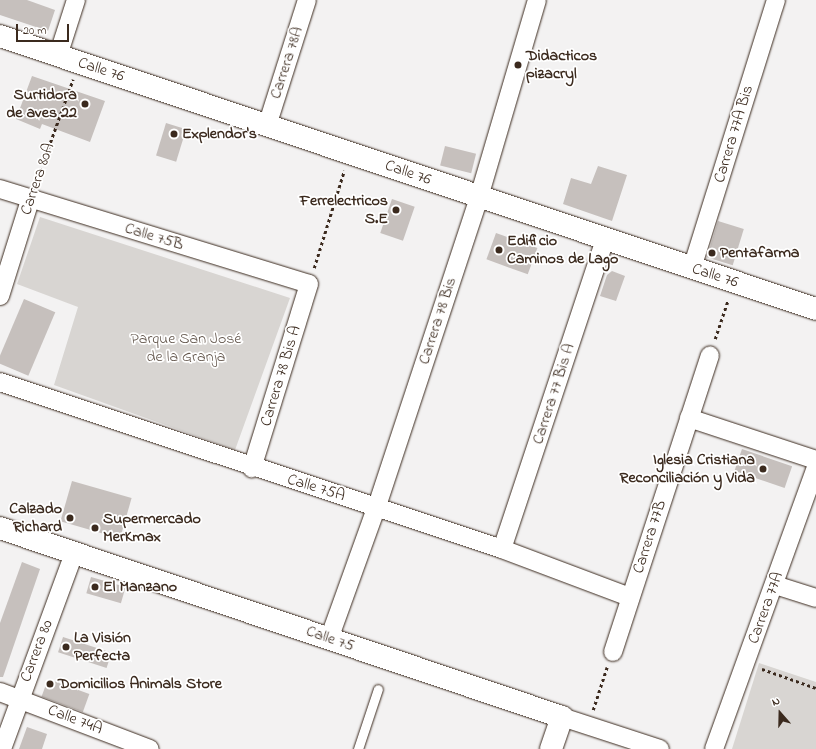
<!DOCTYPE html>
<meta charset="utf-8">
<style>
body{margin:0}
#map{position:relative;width:816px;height:749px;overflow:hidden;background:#f3f2f2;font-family:"Indie Flower",sans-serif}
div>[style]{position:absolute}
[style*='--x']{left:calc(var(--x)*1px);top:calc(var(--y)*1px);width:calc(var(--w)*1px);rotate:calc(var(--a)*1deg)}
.green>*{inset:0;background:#d8d5d2}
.building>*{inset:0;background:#c6c0bd;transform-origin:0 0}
.path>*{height:2.5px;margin-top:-1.25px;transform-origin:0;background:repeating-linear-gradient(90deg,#3b2a1e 0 3px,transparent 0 6px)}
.roads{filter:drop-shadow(0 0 1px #3b2a1e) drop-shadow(0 0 1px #3b2a1e)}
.lane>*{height:9px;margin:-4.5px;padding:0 4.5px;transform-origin:4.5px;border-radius:4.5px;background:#fff}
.street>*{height:18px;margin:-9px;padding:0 9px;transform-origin:9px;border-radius:9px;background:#fff}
.secondary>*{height:22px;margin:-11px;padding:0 11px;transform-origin:11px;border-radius:11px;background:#fff}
.dots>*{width:11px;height:11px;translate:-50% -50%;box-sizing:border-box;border:2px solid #fff;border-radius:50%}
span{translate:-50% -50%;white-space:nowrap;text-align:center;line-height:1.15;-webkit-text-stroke:3.5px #fff;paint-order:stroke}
.poi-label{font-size:16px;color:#3b2a1e;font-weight:700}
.left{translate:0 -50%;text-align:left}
.right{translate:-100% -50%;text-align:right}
.street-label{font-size:16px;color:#3b2a1e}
.park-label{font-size:16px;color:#62554b}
.north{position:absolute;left:760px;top:693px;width:40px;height:40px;-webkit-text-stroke:3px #fff;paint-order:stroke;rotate:340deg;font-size:11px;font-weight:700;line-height:16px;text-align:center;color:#3b2a1e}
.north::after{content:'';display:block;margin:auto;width:14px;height:18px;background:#3b2a1e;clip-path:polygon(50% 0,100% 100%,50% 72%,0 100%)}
.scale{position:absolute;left:16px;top:24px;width:53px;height:18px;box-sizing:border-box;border:2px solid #3b2a1e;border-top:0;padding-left:5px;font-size:12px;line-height:14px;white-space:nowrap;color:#3b2a1e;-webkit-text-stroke:3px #fff;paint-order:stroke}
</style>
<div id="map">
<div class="green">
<div style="clip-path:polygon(40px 217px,290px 298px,235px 450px,54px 385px,78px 307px,17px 284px)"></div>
<div style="clip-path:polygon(759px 663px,816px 682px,816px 749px,732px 749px)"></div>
</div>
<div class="building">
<div style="clip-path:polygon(0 0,27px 0,55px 10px,48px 31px,0 15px)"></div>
<div style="clip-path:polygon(32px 76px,105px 101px,90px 142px,42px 124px,40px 129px,16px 119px)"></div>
<div style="left:166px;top:123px;width:21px;height:34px;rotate:17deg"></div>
<div style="left:445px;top:146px;width:32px;height:20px;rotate:14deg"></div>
<div style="clip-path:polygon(598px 166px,627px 175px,612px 221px,563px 204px,571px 178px,591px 184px)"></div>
<div style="left:392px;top:199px;width:24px;height:36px;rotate:19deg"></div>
<div style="left:718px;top:221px;width:27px;height:38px;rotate:17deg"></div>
<div style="left:496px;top:233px;width:44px;height:28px;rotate:20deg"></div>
<div style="clip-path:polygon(612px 271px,625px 276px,616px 301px,600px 296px,607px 275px)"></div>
<div style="left:24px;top:299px;width:34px;height:69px;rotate:23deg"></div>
<div style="left:742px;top:449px;width:53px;height:23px;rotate:19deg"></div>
<div style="left:72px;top:481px;width:62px;height:42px;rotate:16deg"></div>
<div style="clip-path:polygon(22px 562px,40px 569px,3px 677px,0 677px,0 623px)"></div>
<div style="left:91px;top:577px;width:36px;height:17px;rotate:16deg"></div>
<div style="left:63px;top:637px;width:51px;height:16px;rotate:18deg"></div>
<div style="left:48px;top:679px;width:44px;height:19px;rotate:20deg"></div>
<div style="clip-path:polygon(27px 727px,47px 734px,42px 749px,19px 749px)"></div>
</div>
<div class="path">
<div style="--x:36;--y:182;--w:109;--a:-70.2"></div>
<div style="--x:314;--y:268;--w:102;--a:-72.8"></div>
<div style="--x:715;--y:339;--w:41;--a:-71.6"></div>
<div style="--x:762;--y:669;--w:57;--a:19.4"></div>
<div style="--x:593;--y:710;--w:45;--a:-72"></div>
</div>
<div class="roads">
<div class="lane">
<div style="--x:358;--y:749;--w:63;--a:-71.6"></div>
</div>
<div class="street">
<div style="--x:58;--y:56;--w:59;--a:-72.2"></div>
<div style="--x:267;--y:126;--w:132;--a:-72.4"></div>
<div style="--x:0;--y:189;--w:323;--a:17.1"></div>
<div style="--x:309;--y:284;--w:193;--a:107.2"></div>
<div style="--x:692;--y:268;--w:281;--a:-72.6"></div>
<div style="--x:0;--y:296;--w:101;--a:-72.6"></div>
<div style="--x:0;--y:382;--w:529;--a:18.4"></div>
<div style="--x:502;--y:549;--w:137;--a:20.6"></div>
<div style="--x:689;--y:418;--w:134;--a:18.3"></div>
<div style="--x:502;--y:549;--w:327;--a:-71.6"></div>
<div style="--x:775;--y:585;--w:43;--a:17.6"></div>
<div style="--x:329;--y:639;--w:141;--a:-70.2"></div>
<div style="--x:377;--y:506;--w:325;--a:-71.7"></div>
<div style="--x:479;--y:197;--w:205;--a:-73.6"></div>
<div style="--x:613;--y:652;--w:312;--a:-71.9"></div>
<div style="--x:0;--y:692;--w:160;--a:20.8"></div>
<div style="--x:562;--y:717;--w:103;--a:18.1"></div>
<div style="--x:2;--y:749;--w:209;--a:-69.8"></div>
<div style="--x:714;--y:749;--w:300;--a:-70.1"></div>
</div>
<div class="secondary">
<div style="--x:0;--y:36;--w:860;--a:18.5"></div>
<div style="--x:0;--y:528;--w:593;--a:18.59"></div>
<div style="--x:562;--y:717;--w:34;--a:109"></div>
</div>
</div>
<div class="dots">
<div style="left:518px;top:65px;background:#3b2a1e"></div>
<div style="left:85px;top:104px;background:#3b2a1e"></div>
<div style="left:174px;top:134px;background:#3b2a1e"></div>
<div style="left:396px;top:210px;background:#3b2a1e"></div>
<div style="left:499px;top:250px;background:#3b2a1e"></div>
<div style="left:712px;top:253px;background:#3b2a1e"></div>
<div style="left:763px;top:469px;background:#3b2a1e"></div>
<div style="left:70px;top:518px;background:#3b2a1e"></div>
<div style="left:95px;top:528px;background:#3b2a1e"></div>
<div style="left:95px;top:587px;background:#3b2a1e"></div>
<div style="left:66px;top:647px;background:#3b2a1e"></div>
<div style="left:50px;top:684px;background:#3b2a1e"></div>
</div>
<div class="poi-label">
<span class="left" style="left:526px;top:65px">Didacticos<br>pizacryl</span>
<span class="right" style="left:77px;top:104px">Surtidora<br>de aves 22</span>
<span class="left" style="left:182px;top:134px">Explendor's</span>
<span class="right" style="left:388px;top:210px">Ferrelectricos<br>S.E</span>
<span class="left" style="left:507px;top:250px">Edificio<br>Caminos de Lago</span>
<span class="left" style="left:720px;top:253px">Pentafarma</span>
<span class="right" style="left:755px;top:469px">Iglesia Cristiana<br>Reconciliación y Vida</span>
<span class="right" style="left:62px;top:518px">Calzado<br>Richard</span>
<span class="left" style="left:103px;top:528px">Supermercado<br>MerKmax</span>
<span class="left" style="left:103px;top:587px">El Manzano</span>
<span class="left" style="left:74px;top:647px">La Visión<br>Perfecta</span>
<span class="left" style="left:58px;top:684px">Domicilios Animals Store</span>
</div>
<div class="street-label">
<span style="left:287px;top:63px;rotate:-72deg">Carrera 78A</span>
<span style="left:101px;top:70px;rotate:18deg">Calle 76</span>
<span style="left:734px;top:134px;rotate:-73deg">Carrera 77A Bis</span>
<span style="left:408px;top:173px;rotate:19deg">Calle 76</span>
<span style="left:38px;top:179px;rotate:-71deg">Carrera 80A</span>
<span style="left:154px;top:237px;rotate:17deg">Calle 75B</span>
<span style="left:715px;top:276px;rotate:18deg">Calle 76</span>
<span style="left:438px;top:321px;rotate:-72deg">Carrera 78 Bis</span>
<span style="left:281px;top:376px;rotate:-73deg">Carrera 78 Bis A</span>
<span style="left:554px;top:394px;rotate:-72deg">Carrera 77 Bis A</span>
<span style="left:316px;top:488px;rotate:17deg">Calle 75A</span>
<span style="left:650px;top:537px;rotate:-72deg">Carrera 77B</span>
<span style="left:766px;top:608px;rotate:-70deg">Carrera 77A</span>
<span style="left:330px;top:639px;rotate:19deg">Calle 75</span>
<span style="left:37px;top:651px;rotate:-69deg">Carrera 80</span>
<span style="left:75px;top:720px;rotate:21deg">Calle 74A</span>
</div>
<div class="park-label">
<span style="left:186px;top:348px">Parque San José<br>de la Granja</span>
</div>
<div class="north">N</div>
<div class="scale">20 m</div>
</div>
